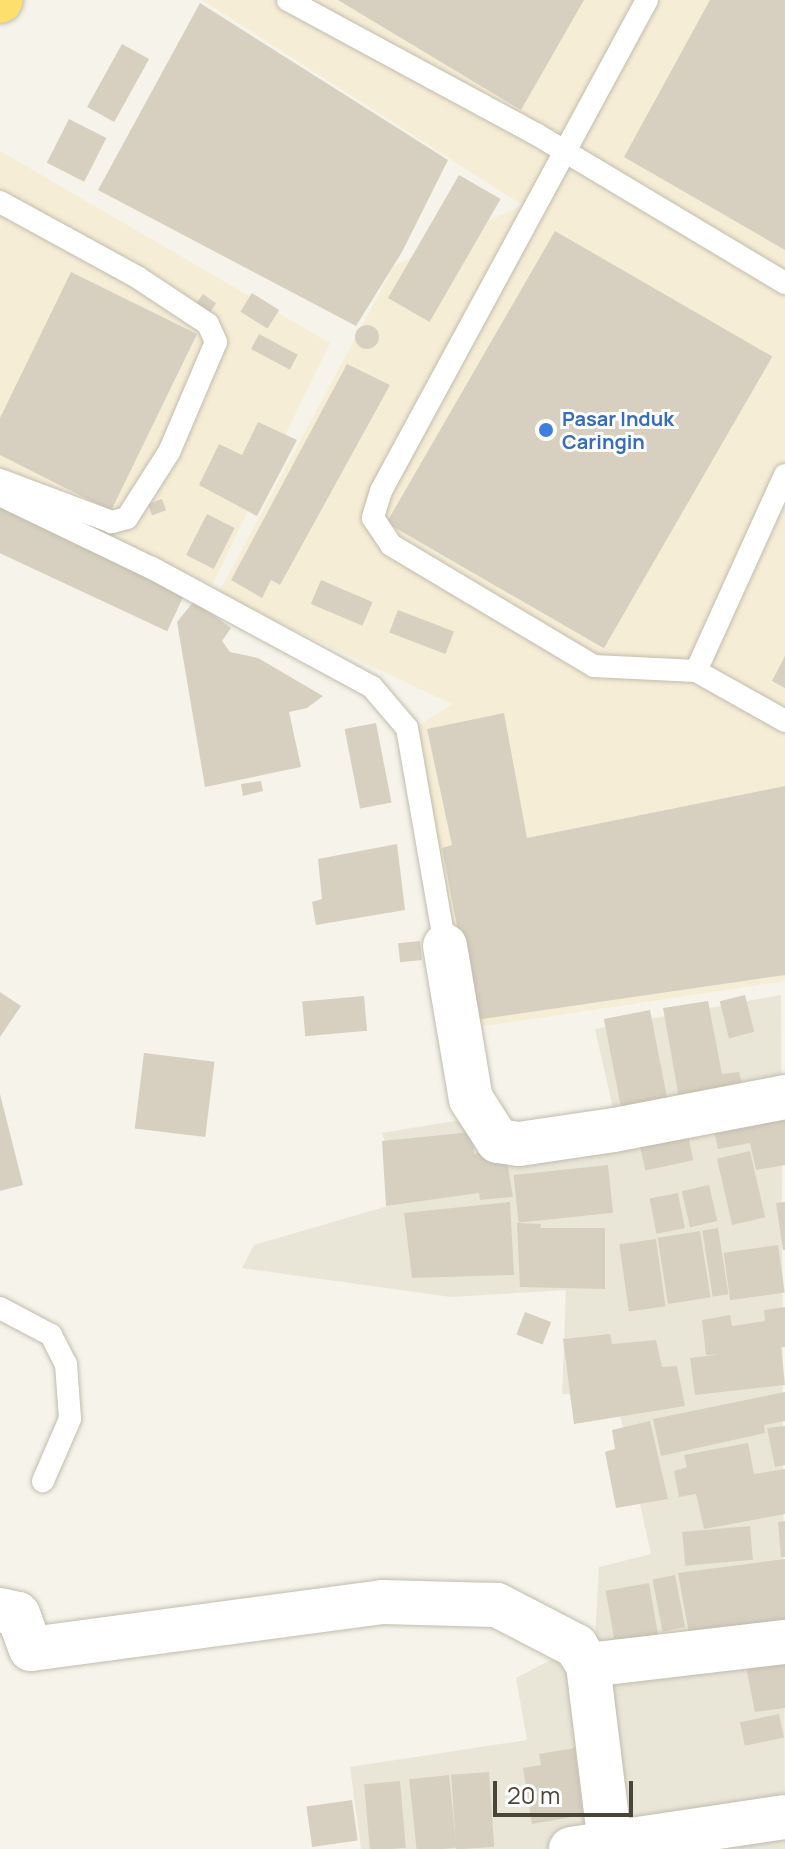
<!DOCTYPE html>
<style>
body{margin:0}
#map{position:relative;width:785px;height:1849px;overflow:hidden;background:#f5f3ea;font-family:Manrope,sans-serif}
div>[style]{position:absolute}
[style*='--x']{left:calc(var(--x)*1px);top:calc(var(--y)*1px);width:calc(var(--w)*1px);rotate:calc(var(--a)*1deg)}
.residential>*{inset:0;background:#e9e6d8}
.commercial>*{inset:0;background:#f6edd6}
.building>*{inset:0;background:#d7d0c0;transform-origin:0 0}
.round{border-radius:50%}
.roads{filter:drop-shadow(0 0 2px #c1bcad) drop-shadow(0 0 2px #c1bcad)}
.lane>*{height:22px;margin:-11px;padding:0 11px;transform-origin:11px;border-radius:11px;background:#fff}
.street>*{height:44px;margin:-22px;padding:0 22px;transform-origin:22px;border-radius:22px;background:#fff}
.highway>*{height:44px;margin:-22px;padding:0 22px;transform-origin:22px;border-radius:22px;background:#fddf6d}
.dots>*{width:22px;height:22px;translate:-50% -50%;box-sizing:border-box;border:4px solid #fff;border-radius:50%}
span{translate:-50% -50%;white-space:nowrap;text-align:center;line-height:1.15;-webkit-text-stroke:6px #fff;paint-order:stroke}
.shop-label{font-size:20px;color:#366cbe;font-weight:700}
.left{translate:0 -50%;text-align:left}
.scale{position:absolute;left:493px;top:1781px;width:140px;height:36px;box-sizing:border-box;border:4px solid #494538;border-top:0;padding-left:10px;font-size:24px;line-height:28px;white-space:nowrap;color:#494538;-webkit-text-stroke:6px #fff;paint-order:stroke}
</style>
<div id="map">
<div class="residential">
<div style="clip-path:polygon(781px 995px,785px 1849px,361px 1849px,350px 1767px,527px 1740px,516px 1678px,595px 1637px,599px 1567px,651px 1554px,616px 1396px,562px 1394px,566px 1290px,451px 1297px,242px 1268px,254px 1245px,405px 1201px,382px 1133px,466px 1119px,471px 1141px,614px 1113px,595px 1029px)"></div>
</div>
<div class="commercial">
<div style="clip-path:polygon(202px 0,785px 0,785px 981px,465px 1029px,418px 726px,452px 704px,218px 594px,394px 266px,522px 205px)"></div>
<div style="clip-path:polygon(0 151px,330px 343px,212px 585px,0 487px)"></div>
</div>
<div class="building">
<div style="clip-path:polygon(338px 0,584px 0,521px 110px)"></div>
<div style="clip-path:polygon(710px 0,785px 0,785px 250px,624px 157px)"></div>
<div style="clip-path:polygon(200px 3px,448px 160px,402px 252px,356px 326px,98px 190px)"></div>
<div style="left:122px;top:44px;width:31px;height:72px;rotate:29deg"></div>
<div style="left:69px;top:119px;width:42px;height:49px;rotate:27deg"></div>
<div style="left:459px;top:175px;width:48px;height:142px;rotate:30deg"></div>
<div style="left:555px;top:231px;width:251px;height:337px;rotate:30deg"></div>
<div style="clip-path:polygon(71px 272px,197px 334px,111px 511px,0 455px,0 418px)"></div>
<div style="left:252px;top:293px;width:32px;height:22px;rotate:32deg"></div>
<div style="left:203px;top:294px;width:16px;height:11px;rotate:35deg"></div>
<div class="round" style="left:355px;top:325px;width:24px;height:24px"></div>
<div style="left:259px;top:334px;width:44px;height:17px;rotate:28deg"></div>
<div style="clip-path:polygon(347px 364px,390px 385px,280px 585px,271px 580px,262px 598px,231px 580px)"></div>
<div style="clip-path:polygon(258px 422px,297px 440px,257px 516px,199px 485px,219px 444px,242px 455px)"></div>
<div style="left:162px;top:499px;width:12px;height:15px;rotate:70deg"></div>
<div style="left:0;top:507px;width:204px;height:42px;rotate:25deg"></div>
<div style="left:207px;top:514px;width:31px;height:46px;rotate:27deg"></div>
<div style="left:321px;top:580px;width:56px;height:26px;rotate:23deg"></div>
<div style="clip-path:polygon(194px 601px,231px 628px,222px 641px,230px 652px,258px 658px,323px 696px,307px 708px,289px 712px,301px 767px,205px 787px,177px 622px)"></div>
<div style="left:398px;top:610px;width:60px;height:24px;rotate:21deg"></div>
<div style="clip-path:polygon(785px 656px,785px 688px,772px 681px)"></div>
<div style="clip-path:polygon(504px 713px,527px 838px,785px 786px,785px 975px,475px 1020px,442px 848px,452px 845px,427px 729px)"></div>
<div style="left:376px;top:723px;width:81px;height:32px;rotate:79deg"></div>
<div style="clip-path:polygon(261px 781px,263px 791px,243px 796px,241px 784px)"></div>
<div style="clip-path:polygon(397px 844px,405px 910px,316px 925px,312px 902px,322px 899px,318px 859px)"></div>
<div style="left:420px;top:941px;width:19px;height:22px;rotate:84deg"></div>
<div style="clip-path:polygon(0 992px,21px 1006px,0 1037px)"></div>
<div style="left:745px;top:995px;width:38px;height:26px;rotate:76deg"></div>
<div style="left:364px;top:996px;width:35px;height:62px;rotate:85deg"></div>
<div style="clip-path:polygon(708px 1001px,722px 1074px,739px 1072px,744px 1091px,680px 1104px,663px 1008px)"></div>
<div style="left:650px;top:1010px;width:98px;height:47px;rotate:79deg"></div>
<div style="left:144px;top:1053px;width:71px;height:76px;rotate:7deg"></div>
<div style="clip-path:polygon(0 1094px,23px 1185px,0 1191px)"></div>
<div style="clip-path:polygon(785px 1103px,785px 1165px,756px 1170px,750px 1143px,718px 1149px,711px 1117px)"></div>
<div style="left:686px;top:1126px;width:35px;height:49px;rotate:78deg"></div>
<div style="clip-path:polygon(472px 1132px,474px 1154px,505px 1148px,513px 1197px,480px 1200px,479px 1193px,386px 1206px,382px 1141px)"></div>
<div style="left:750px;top:1151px;width:68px;height:34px;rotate:77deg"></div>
<div style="left:608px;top:1165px;width:48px;height:95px;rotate:84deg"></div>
<div style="left:709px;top:1185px;width:37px;height:28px;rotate:77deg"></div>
<div style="left:678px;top:1193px;width:36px;height:29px;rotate:79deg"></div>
<div style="clip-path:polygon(510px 1202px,514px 1275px,412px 1278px,404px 1213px)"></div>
<div style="clip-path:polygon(785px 1202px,785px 1250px,783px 1250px,776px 1203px)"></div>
<div style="clip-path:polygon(517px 1223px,541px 1224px,540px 1228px,605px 1228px,605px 1289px,520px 1287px)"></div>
<div style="left:718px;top:1228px;width:67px;height:16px;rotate:81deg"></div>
<div style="left:700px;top:1231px;width:67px;height:43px;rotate:81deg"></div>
<div style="left:656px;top:1239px;width:68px;height:37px;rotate:82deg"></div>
<div style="left:778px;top:1245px;width:48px;height:55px;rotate:82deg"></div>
<div style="clip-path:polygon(785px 1307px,785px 1347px,781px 1347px,785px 1385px,695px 1395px,690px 1358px,722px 1354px,706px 1355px,702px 1320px,730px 1315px,732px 1326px,765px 1321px,764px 1310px)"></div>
<div style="left:525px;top:1312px;width:28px;height:24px;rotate:21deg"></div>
<div style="clip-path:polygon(610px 1334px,612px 1344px,656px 1340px,662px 1367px,677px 1366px,685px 1406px,574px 1424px,563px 1339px)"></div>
<div style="clip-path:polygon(785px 1392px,785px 1421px,764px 1425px,765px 1433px,661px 1456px,653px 1419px)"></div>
<div style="clip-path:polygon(650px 1421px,668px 1499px,616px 1508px,605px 1452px,615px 1449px,612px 1430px)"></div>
<div style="clip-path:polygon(785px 1426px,785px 1465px,775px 1467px,767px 1428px)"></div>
<div style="clip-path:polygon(748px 1443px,754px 1474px,785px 1469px,785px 1514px,704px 1529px,696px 1494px,679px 1497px,674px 1471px,687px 1467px,684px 1455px)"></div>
<div style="clip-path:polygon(785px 1521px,785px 1557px,781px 1557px,778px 1522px)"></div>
<div style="left:750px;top:1526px;width:34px;height:68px;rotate:85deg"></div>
<div style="clip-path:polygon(785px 1559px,785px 1631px,690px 1639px,678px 1573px)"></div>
<div style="left:675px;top:1575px;width:53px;height:23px;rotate:79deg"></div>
<div style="left:649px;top:1583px;width:59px;height:44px;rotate:80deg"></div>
<div style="clip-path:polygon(744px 1657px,785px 1658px,785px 1708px,755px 1712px)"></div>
<div style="left:779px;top:1714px;width:24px;height:40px;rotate:78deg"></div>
<div style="clip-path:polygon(575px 1748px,583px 1815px,532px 1824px,523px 1768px,541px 1765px,539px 1754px)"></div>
<div style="left:489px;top:1772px;width:75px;height:38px;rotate:86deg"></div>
<div style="left:449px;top:1775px;width:73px;height:40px;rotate:84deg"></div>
<div style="left:400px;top:1781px;width:67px;height:36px;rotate:85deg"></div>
<div style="left:352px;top:1800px;width:41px;height:46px;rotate:82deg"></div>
</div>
<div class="roads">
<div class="lane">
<div style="--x:288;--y:0;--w:282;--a:28.4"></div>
<div style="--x:536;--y:134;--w:290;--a:30.9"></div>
<div style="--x:647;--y:0;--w:558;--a:118.45"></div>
<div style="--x:381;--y:491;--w:28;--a:107"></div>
<div style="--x:373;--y:518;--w:32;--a:56"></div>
<div style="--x:391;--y:545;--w:236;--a:30.8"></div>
<div style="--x:594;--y:666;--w:102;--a:2.8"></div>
<div style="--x:696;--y:671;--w:102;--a:29.3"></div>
<div style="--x:0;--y:202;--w:156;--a:28.7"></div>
<div style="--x:137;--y:277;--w:85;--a:33.5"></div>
<div style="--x:208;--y:324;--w:20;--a:66"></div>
<div style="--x:216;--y:342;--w:120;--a:113.1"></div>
<div style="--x:169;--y:452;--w:78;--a:122.5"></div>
<div style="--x:127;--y:518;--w:16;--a:165"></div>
<div style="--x:112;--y:522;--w:120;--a:-159.4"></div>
<div style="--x:0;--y:495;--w:169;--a:25.7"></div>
<div style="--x:152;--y:568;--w:250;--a:28.4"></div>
<div style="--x:372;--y:687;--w:54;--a:49.5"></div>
<div style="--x:407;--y:728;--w:221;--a:80.1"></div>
<div style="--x:696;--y:671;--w:215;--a:-65.6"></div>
<div style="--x:0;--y:1308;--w:58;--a:27.9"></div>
<div style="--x:51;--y:1335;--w:33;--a:63"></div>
<div style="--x:66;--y:1364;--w:55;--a:85.8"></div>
<div style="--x:70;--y:1419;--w:68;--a:113.5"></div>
</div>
<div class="street">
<div style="--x:445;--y:946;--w:155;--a:80.4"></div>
<div style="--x:471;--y:1099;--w:50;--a:57.3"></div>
<div style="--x:498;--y:1141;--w:21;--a:8"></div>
<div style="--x:519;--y:1144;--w:96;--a:-8.4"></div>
<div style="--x:614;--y:1130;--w:174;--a:-10.9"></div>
<div style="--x:0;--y:1610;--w:18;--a:13"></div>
<div style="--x:18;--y:1614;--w:37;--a:70"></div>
<div style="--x:31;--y:1649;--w:355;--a:-7.6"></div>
<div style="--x:383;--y:1602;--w:114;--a:1.5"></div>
<div style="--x:497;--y:1605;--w:89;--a:27.4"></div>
<div style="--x:576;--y:1646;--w:22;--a:58"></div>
<div style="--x:588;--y:1665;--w:179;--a:83"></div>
<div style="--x:588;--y:1665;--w:198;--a:-6.7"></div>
<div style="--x:571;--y:1849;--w:216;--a:-8.5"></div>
</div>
<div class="highway">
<div style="--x:0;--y:1;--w:1;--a:-45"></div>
</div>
</div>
<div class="dots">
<div style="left:546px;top:430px;background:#3f7fe0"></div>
</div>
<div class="shop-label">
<span class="left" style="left:562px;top:430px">Pasar Induk<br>Caringin</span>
</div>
<div class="scale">20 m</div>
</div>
